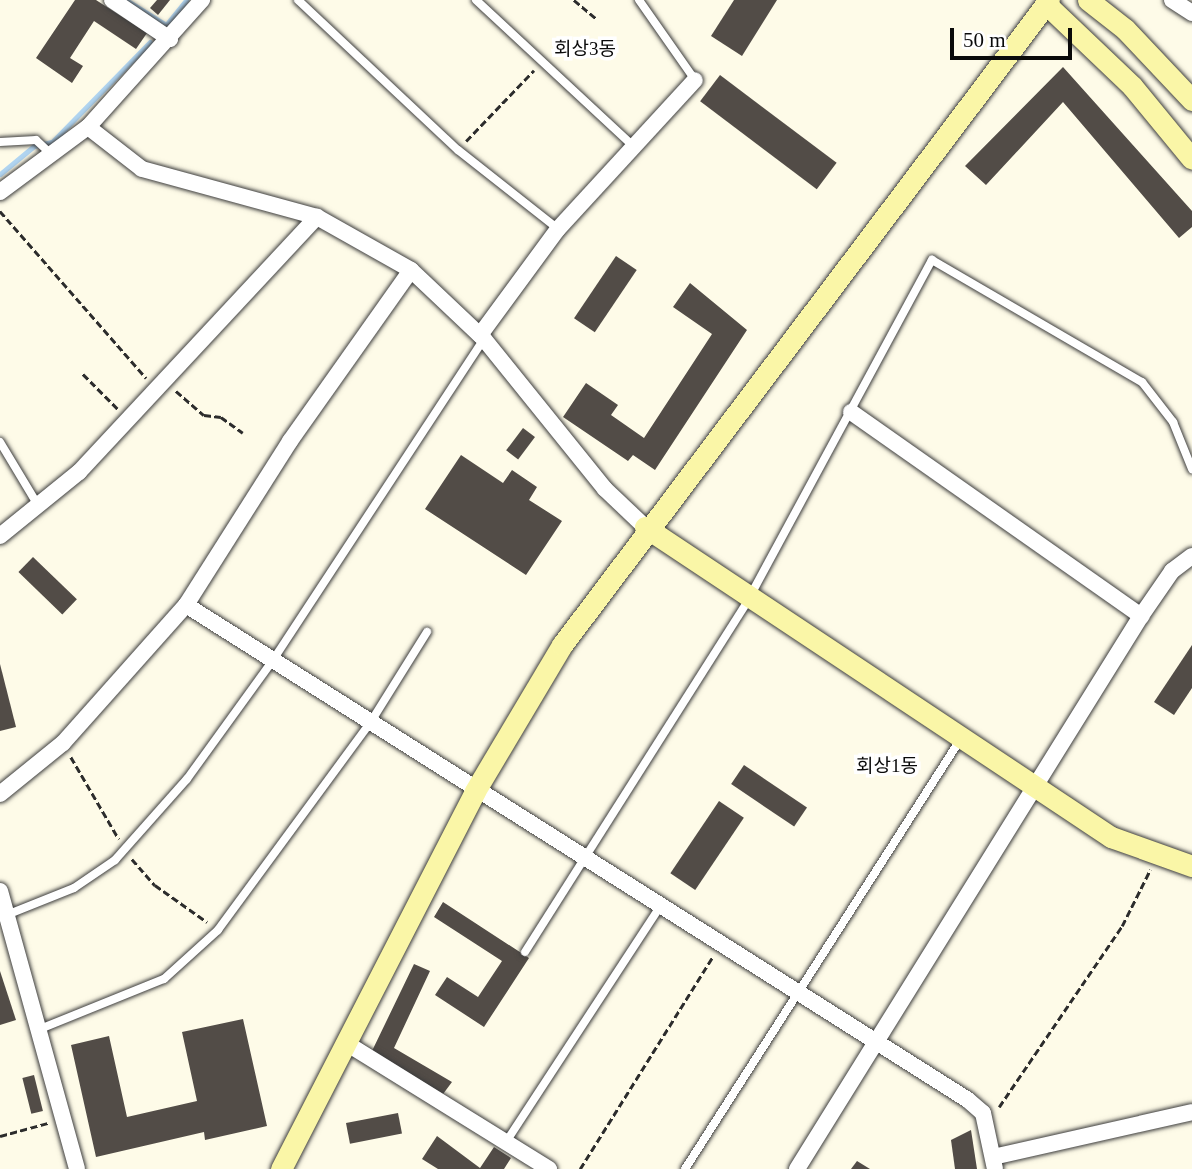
<!DOCTYPE html>
<meta charset="utf-8">
<style>
body{margin:0}
#map{position:relative;width:1192px;height:1169px;overflow:hidden;background:#fefbe8;font-family:"Times New Roman","Noto Sans KR",serif}
div>[style]{position:absolute}
[style*='--x']{left:calc(var(--x)*1px);top:calc(var(--y)*1px);width:calc(var(--w)*1px);rotate:calc(var(--a)*1deg)}
.stream>*{height:5px;margin:-2.5px;padding:0 2.5px;transform-origin:2.5px;border-radius:2.5px;background:#b1d5f1}
.building>*{inset:0;background:#524c47;transform-origin:0 0}
.path>*{height:2.5px;margin-top:-1.25px;transform-origin:0;background:repeating-linear-gradient(90deg,#2c2c2c 0 7px,transparent 0 10.5px)}
.roads{filter:drop-shadow(0 0 2px #3d3d3d) drop-shadow(0 0 2px #3d3d3d)}
.lane>*{height:8px;margin:-4px;padding:0 4px;transform-origin:4px;border-radius:4px;background:#fff}
.street>*{height:16px;margin:-8px;padding:0 8px;transform-origin:8px;border-radius:8px;background:#fff}
.secondary>*{height:21px;margin:-10.5px;padding:0 10.5px;transform-origin:10.5px;border-radius:10.5px;background:#faf6a7}
span{translate:-50% -50%;white-space:nowrap;text-align:center;line-height:1.15;-webkit-text-stroke:7px #fff;paint-order:stroke}
.neighbourhood-label{font-size:19px;color:#0a0a0a}
.scale{position:absolute;left:950px;top:28px;width:122px;height:32px;box-sizing:border-box;border:4px solid #0a0a0a;border-top:0;padding-left:9px;font-size:21px;line-height:24px;white-space:nowrap;color:#0a0a0a;-webkit-text-stroke:5px #fff;paint-order:stroke}
</style>
<div id="map">
<div class="stream">
<div style="--x:126;--y:0;--w:47;--a:32"></div>
<div style="--x:166;--y:25;--w:32;--a:-51"></div>
<div style="--x:0;--y:174;--w:44;--a:-39.5"></div>
<div style="--x:34;--y:146;--w:18;--a:-13"></div>
<div style="--x:52;--y:142;--w:140;--a:-45.6"></div>
</div>
<div class="building">
<div style="clip-path:polygon(75px 0,96px 0,147px 33px,136px 49px,94px 21px,70px 58px,83px 66px,72px 83px,36px 58px)"></div>
<div style="clip-path:polygon(157px 0,170px 0,158px 15px,150px 8px)"></div>
<div style="clip-path:polygon(734px 0,777px 0,742px 56px,711px 36px)"></div>
<div style="clip-path:polygon(1063px 67px,1192px 211px,1192px 227px,1179px 238px,1063px 102px,986px 185px,965px 166px)"></div>
<div style="left:720px;top:75px;width:146px;height:33px;rotate:37deg"></div>
<div style="left:616px;top:256px;width:25px;height:75px;rotate:34deg"></div>
<div style="clip-path:polygon(690px 283px,747px 330px,655px 470px,633px 455px,628px 461px,563px 417px,586px 383px,618px 405px,611px 415px,644px 438px,712px 334px,673px 307px)"></div>
<div style="left:523px;top:428px;width:15px;height:28px;rotate:37deg"></div>
<div style="clip-path:polygon(461px 455px,503px 483px,512px 470px,537px 487px,529px 500px,562px 521px,526px 575px,425px 509px)"></div>
<div style="left:33px;top:557px;width:61px;height:21px;rotate:44deg"></div>
<div style="clip-path:polygon(1192px 645px,1192px 688px,1174px 715px,1154px 702px)"></div>
<div style="clip-path:polygon(0 664px,16px 727px,0 731px)"></div>
<div style="left:744px;top:765px;width:76px;height:23px;rotate:34deg"></div>
<div style="left:719px;top:801px;width:30px;height:87px;rotate:34deg"></div>
<div style="clip-path:polygon(443px 902px,529px 958px,484px 1027px,435px 995px,447px 977px,478px 997px,502px 961px,434px 917px)"></div>
<div style="clip-path:polygon(414px 964px,430px 971px,394px 1048px,452px 1082px,443px 1094px,372px 1051px)"></div>
<div style="clip-path:polygon(0 971px,16px 1020px,0 1025px)"></div>
<div style="clip-path:polygon(243px 1019px,267px 1126px,205px 1140px,204px 1132px,96px 1157px,71px 1045px,109px 1036px,127px 1117px,197px 1101px,182px 1032px)"></div>
<div style="left:34px;top:1075px;width:37px;height:12px;rotate:76deg"></div>
<div style="left:398px;top:1113px;width:21px;height:53px;rotate:79deg"></div>
<div style="clip-path:polygon(971px 1130px,977px 1169px,955px 1169px,951px 1140px)"></div>
<div style="clip-path:polygon(437px 1136px,480px 1168px,494px 1147px,511px 1158px,504px 1169px,438px 1169px,422px 1159px)"></div>
<div style="clip-path:polygon(857px 1161px,870px 1169px,851px 1169px)"></div>
</div>
<div class="path">
<div style="--x:574;--y:0;--w:30;--a:40"></div>
<div style="--x:466;--y:141;--w:98;--a:-46.2"></div>
<div style="--x:0;--y:211;--w:222;--a:48.8"></div>
<div style="--x:83;--y:374;--w:49;--a:45"></div>
<div style="--x:176;--y:391;--w:37;--a:41"></div>
<div style="--x:204;--y:415;--w:17;--a:7"></div>
<div style="--x:221;--y:417;--w:27;--a:36"></div>
<div style="--x:71;--y:757;--w:95;--a:59.7"></div>
<div style="--x:132;--y:859;--w:35;--a:49"></div>
<div style="--x:155;--y:885;--w:64;--a:35.4"></div>
<div style="--x:999;--y:1107;--w:219;--a:-55.8"></div>
<div style="--x:1122;--y:926;--w:63;--a:-63.4"></div>
<div style="--x:0;--y:1136;--w:50;--a:-15.2"></div>
<div style="--x:580;--y:1169;--w:249;--a:-58"></div>
</div>
<div class="roads">
<div class="lane">
<div style="--x:298;--y:0;--w:219;--a:43.2"></div>
<div style="--x:458;--y:150;--w:127;--a:38.3"></div>
<div style="--x:476;--y:0;--w:216;--a:42.9"></div>
<div style="--x:639;--y:0;--w:98;--a:55"></div>
<div style="--x:0;--y:142;--w:36;--a:-3"></div>
<div style="--x:36;--y:140;--w:21;--a:43"></div>
<div style="--x:0;--y:442;--w:76;--a:59"></div>
<div style="--x:9;--y:914;--w:70;--a:-21.8"></div>
<div style="--x:74;--y:888;--w:50;--a:-34.3"></div>
<div style="--x:115;--y:860;--w:108;--a:-48.4"></div>
<div style="--x:187;--y:779;--w:147;--a:-54.1"></div>
<div style="--x:273;--y:660;--w:384;--a:-56.7"></div>
<div style="--x:525;--y:952;--w:417;--a:-57.6"></div>
<div style="--x:748;--y:600;--w:387;--a:-61.6"></div>
<div style="--x:932;--y:260;--w:243;--a:30.2"></div>
<div style="--x:1142;--y:382;--w:51;--a:52.2"></div>
<div style="--x:1173;--y:422;--w:51;--a:68"></div>
<div style="--x:40;--y:1029;--w:134;--a:-22"></div>
<div style="--x:164;--y:979;--w:73;--a:-42.2"></div>
<div style="--x:218;--y:930;--w:260;--a:-53.7"></div>
<div style="--x:372;--y:720;--w:104;--a:-58"></div>
<div style="--x:506;--y:1142;--w:280;--a:-56.8"></div>
<div style="--x:685;--y:1169;--w:510;--a:-57.34"></div>
</div>
<div class="street">
<div style="--x:112;--y:0;--w:70;--a:33.9"></div>
<div style="--x:1172;--y:0;--w:24;--a:33"></div>
<div style="--x:88;--y:127;--w:68;--a:37.9"></div>
<div style="--x:142;--y:169;--w:181;--a:15.3"></div>
<div style="--x:317;--y:217;--w:108;--a:29.4"></div>
<div style="--x:411;--y:270;--w:100;--a:43.4"></div>
<div style="--x:484;--y:339;--w:193;--a:51.1"></div>
<div style="--x:605;--y:489;--w:55;--a:43.5"></div>
<div style="--x:0;--y:192;--w:109;--a:-36.5"></div>
<div style="--x:88;--y:127;--w:171;--a:-48.1"></div>
<div style="--x:480;--y:335;--w:132;--a:-53.7"></div>
<div style="--x:558;--y:229;--w:202;--a:-47.4"></div>
<div style="--x:851;--y:412;--w:355;--a:35.1"></div>
<div style="--x:0;--y:536;--w:102;--a:-39"></div>
<div style="--x:79;--y:472;--w:349;--a:-47"></div>
<div style="--x:186;--y:605;--w:925;--a:32.33"></div>
<div style="--x:968;--y:1100;--w:20;--a:41"></div>
<div style="--x:983;--y:1113;--w:57;--a:77.9"></div>
<div style="--x:0;--y:794;--w:81;--a:-39"></div>
<div style="--x:63;--y:743;--w:185;--a:-48.3"></div>
<div style="--x:186;--y:605;--w:194;--a:-57.6"></div>
<div style="--x:290;--y:441;--w:209;--a:-54.7"></div>
<div style="--x:0;--y:891;--w:288;--a:74.5"></div>
<div style="--x:346;--y:1043;--w:239;--a:31.8"></div>
<div style="--x:993;--y:1157;--w:204;--a:-12.7"></div>
<div style="--x:797;--y:1169;--w:651;--a:-58.12"></div>
<div style="--x:1141;--y:616;--w:55;--a:-55.4"></div>
<div style="--x:1172;--y:571;--w:25;--a:-37"></div>
</div>
<div class="secondary">
<div style="--x:1088;--y:0;--w:47;--a:38.1"></div>
<div style="--x:1125;--y:29;--w:98;--a:46.7"></div>
<div style="--x:1046;--y:4;--w:119;--a:43.6"></div>
<div style="--x:1132;--y:86;--w:94;--a:50.6"></div>
<div style="--x:645;--y:527;--w:560;--a:33.63"></div>
<div style="--x:1111;--y:837;--w:86;--a:19.7"></div>
<div style="--x:281;--y:1169;--w:425;--a:-62.8"></div>
<div style="--x:475;--y:791;--w:170;--a:-59.2"></div>
<div style="--x:562;--y:645;--w:808;--a:-52.95"></div>
</div>
</div>
<div class="neighbourhood-label">
<span style="left:585px;top:49px">회상3동</span>
<span style="left:887px;top:766px">회상1동</span>
</div>
<div class="scale">50 m</div>
</div>
